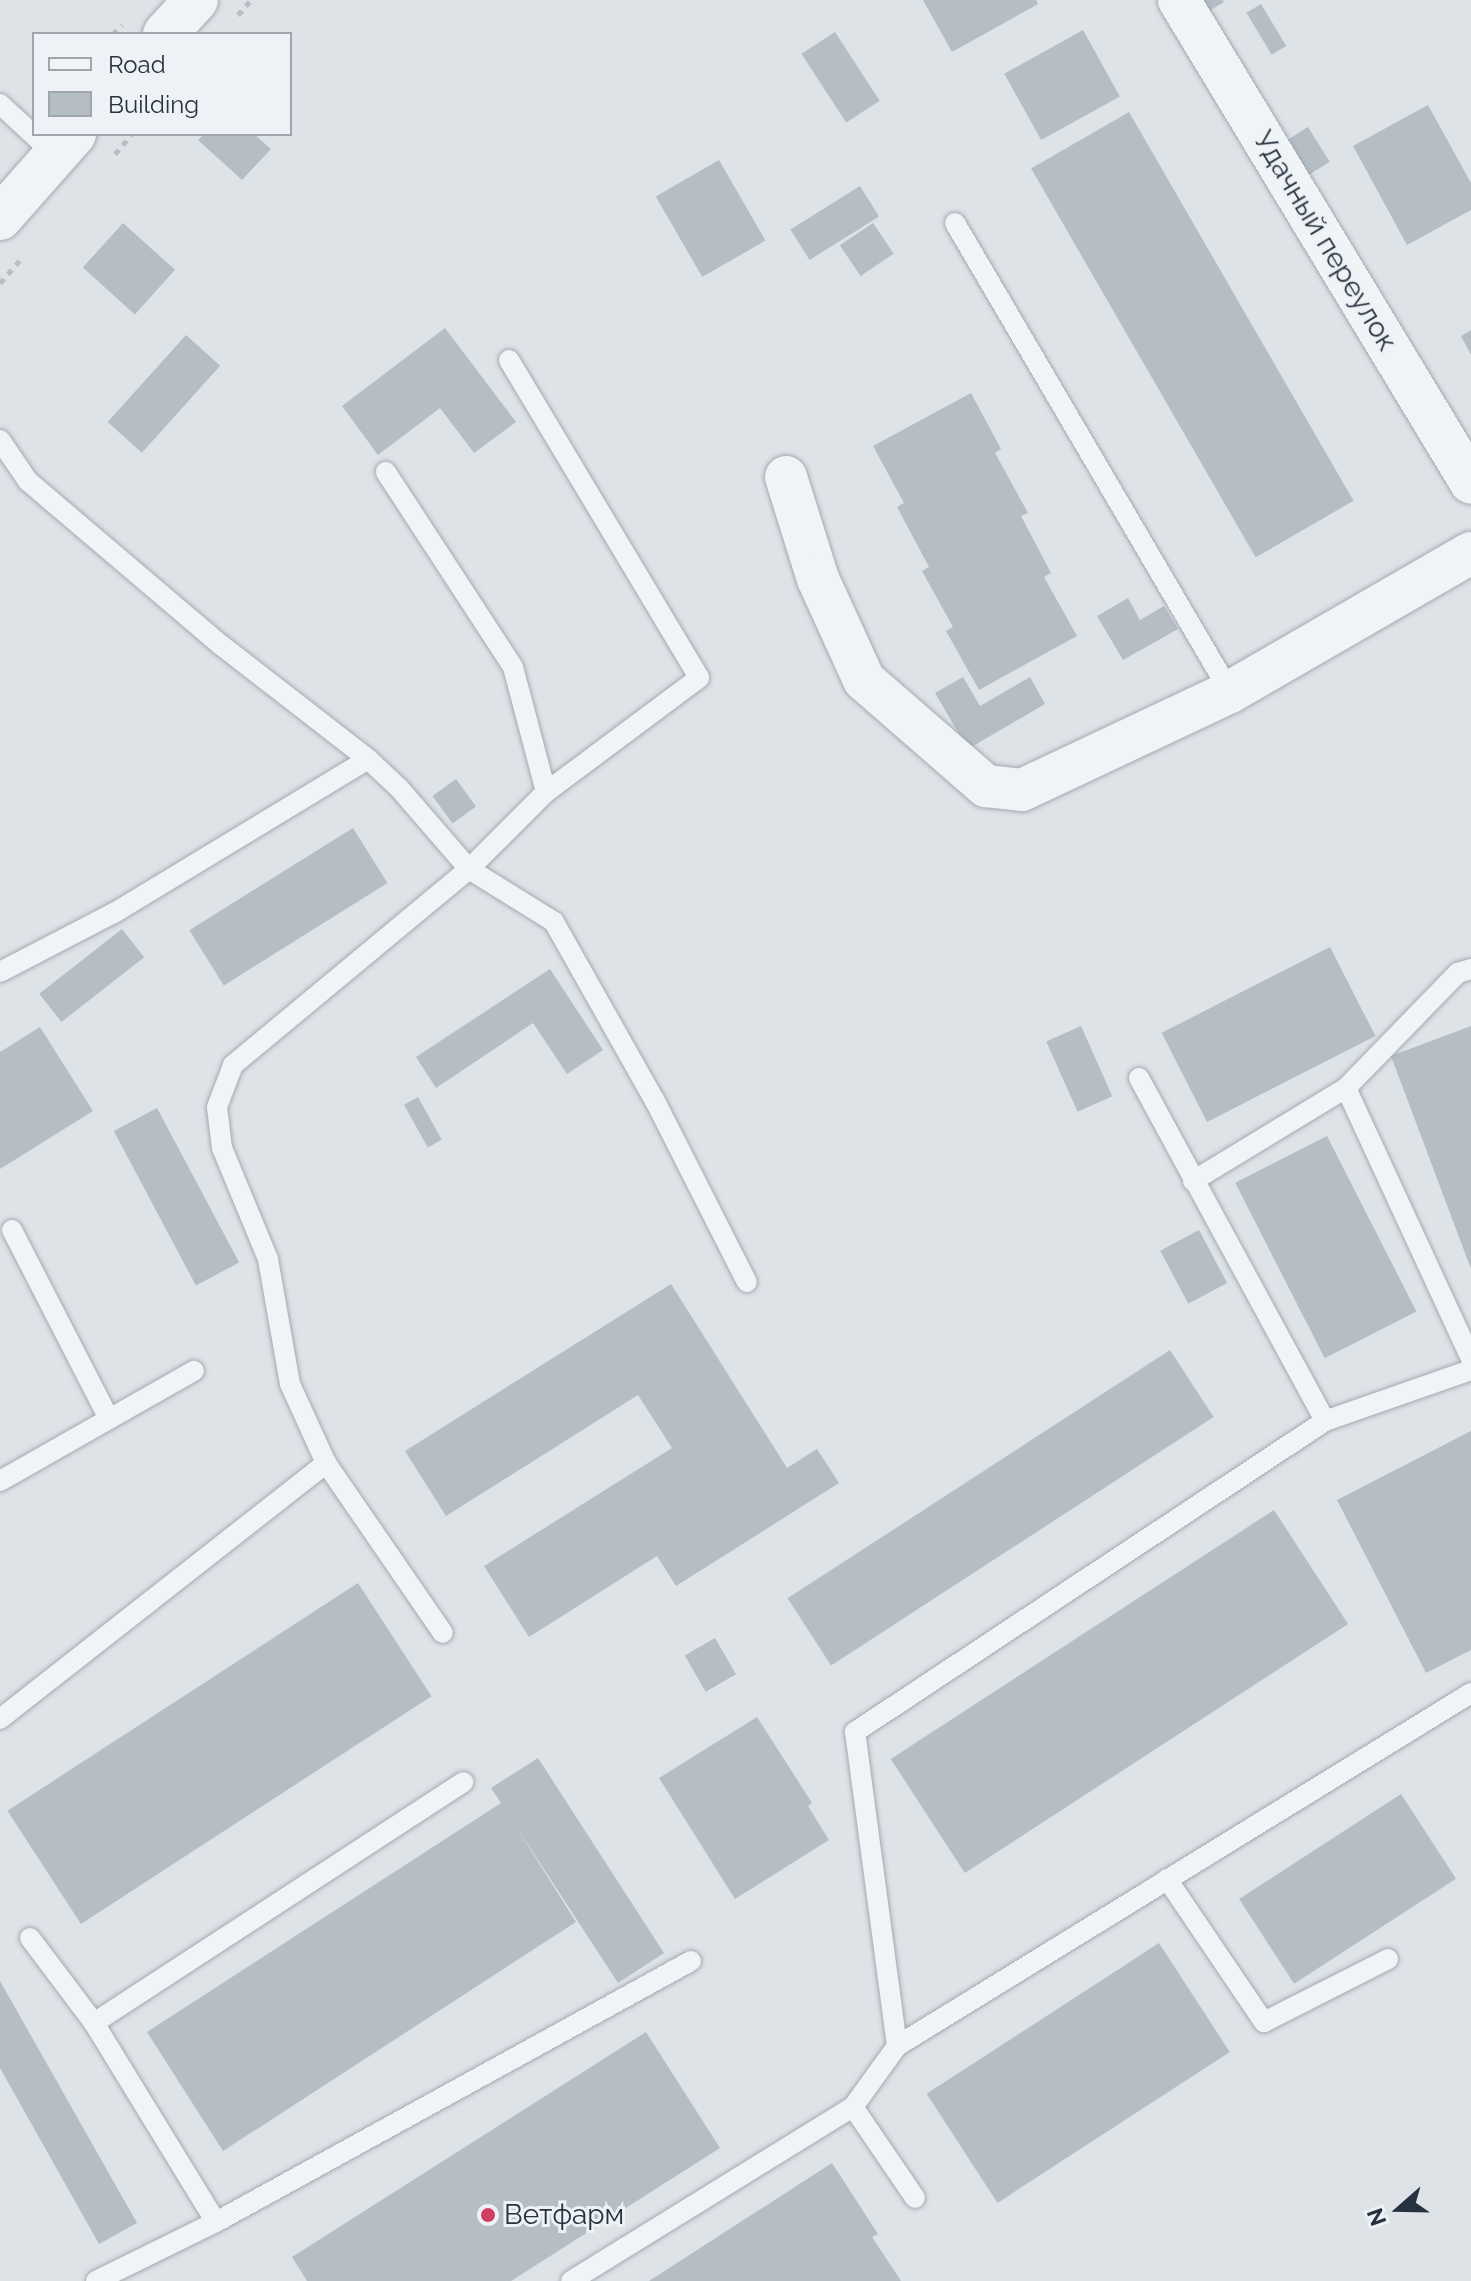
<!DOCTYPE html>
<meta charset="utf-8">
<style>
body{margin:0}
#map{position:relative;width:1471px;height:2281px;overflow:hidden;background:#dee3e8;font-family:Raleway,sans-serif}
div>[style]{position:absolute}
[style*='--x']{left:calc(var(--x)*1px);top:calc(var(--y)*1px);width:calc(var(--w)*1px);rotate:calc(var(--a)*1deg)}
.building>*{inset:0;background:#b5bdc5;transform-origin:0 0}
.path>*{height:5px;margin-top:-2.5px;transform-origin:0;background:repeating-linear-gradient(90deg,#b8bec3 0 6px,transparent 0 12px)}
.roads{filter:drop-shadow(0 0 2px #a3aab2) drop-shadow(0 0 2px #a3aab2)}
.service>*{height:20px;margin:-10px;padding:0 10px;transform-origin:10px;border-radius:10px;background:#f1f4f6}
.minor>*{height:42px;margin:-21px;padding:0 21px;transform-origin:21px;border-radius:21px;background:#f1f4f6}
.tertiary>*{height:44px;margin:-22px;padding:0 22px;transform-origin:22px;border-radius:22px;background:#f1f4f6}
.dots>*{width:22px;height:22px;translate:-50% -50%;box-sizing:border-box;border:4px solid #eef2f6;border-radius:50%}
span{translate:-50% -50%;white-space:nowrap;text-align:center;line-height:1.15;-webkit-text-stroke:6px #eef2f6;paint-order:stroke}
.street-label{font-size:28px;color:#273240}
.poi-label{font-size:28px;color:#273240}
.left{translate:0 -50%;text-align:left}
.legend{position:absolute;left:32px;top:32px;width:260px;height:104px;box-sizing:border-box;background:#eef2f6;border:2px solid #9ea5ad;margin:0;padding:10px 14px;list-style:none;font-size:24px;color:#273240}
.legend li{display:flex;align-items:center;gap:16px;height:40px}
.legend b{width:40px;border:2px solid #9ea5ad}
.north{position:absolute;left:1359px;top:2169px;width:80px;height:80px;-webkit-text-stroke:6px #eef2f6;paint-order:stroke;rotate:250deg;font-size:22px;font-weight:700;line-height:32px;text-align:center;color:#273240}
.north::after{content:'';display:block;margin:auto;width:28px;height:36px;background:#273240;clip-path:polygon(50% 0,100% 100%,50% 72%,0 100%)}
</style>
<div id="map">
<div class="building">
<div style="clip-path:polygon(923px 0,1036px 0,1038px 4px,952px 52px)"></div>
<div style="clip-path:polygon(1202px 0,1222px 0,1224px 2px,1209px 11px)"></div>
<div style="left:1261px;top:4px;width:49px;height:17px;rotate:59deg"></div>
<div style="left:1083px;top:30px;width:76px;height:90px;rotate:61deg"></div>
<div style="left:835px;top:32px;width:82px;height:40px;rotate:57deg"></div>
<div style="clip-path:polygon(1428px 105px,1471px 183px,1471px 210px,1407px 245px,1353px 146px)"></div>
<div style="left:1129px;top:112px;width:449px;height:113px;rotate:60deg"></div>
<div style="left:1308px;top:127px;width:41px;height:26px;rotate:58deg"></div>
<div style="clip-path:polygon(204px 134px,254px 134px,271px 149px,242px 180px,198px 140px)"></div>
<div style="left:719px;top:160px;width:93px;height:73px;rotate:60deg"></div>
<div style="left:860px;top:186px;width:36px;height:82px;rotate:58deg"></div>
<div style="left:123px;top:223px;width:70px;height:60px;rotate:42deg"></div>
<div style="left:873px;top:223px;width:37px;height:40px;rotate:56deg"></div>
<div style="clip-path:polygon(445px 328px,516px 422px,474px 453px,440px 408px,378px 455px,342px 406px)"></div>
<div style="clip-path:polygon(1471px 330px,1471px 355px,1461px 336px)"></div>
<div style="left:186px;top:335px;width:46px;height:117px;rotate:42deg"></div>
<div style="clip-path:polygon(971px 393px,1001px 449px,995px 453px,1028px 513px,1021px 516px,1051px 573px,1044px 577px,1077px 636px,979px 690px,946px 631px,953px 627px,922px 571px,929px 567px,897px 507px,904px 503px,873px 446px)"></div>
<div style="clip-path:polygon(1128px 598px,1140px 620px,1164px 606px,1178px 629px,1123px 660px,1097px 616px)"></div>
<div style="clip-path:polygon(963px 677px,980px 706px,1030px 677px,1045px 704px,968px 749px,935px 693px)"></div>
<div style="left:456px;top:779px;width:34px;height:29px;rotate:54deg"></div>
<div style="left:353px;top:828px;width:65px;height:193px;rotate:58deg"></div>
<div style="left:122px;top:929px;width:36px;height:105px;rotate:52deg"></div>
<div style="left:1330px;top:947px;width:100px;height:189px;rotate:63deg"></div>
<div style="clip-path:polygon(550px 969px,603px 1050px,567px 1074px,533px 1023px,436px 1088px,416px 1057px)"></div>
<div style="left:1081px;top:1026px;width:77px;height:38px;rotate:66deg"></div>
<div style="clip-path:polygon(1471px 1026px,1471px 1269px,1391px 1056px)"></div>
<div style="clip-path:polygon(40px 1027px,93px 1111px,0 1169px,0 1052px)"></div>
<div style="left:418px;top:1097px;width:49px;height:16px;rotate:61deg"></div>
<div style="left:157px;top:1108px;width:175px;height:49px;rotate:62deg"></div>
<div style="left:1327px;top:1136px;width:197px;height:103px;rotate:63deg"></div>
<div style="left:1199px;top:1230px;width:60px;height:44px;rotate:62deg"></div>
<div style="clip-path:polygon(671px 1284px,787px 1468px,817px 1449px,839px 1483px,676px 1586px,657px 1556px,529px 1637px,484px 1566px,672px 1448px,638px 1395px,446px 1516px,405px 1451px)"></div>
<div style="left:1170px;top:1350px;width:80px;height:456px;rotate:57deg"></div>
<div style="clip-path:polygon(1471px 1431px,1471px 1650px,1426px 1673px,1337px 1500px)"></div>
<div style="left:1274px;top:1510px;width:136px;height:457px;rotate:57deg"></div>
<div style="left:358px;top:1583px;width:135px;height:418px;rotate:57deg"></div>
<div style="left:715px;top:1638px;width:42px;height:35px;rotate:60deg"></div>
<div style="clip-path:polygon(757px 1717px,812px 1803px,808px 1806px,829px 1840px,735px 1899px,659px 1778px)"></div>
<div style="clip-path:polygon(538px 1758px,664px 1953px,618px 1983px,512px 1820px,576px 1922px,223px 2151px,147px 2032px,501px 1803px,491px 1788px)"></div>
<div style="left:1401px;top:1794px;width:101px;height:193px;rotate:57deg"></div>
<div style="left:1159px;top:1943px;width:130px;height:277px;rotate:57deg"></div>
<div style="clip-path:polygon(0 1981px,137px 2223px,99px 2244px,0 2068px)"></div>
<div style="clip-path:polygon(646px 2032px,720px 2148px,511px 2281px,307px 2281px,292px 2257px)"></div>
<div style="clip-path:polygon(832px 2163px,878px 2234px,872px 2237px,901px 2281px,649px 2281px)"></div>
</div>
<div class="path">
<div style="--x:238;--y:15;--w:20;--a:-49"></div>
<div style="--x:113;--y:34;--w:13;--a:-45"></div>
<div style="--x:115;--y:154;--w:26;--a:-50"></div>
<div style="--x:0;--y:283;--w:35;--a:-49"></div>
</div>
<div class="roads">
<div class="service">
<div style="--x:0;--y:104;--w:75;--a:42.8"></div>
<div style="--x:955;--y:223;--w:544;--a:59.61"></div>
<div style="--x:509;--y:360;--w:370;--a:59.1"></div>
<div style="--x:699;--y:678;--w:191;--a:143.3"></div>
<div style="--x:0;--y:440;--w:50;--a:55.7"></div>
<div style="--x:28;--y:481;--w:253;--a:40.4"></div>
<div style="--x:221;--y:645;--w:186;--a:37.8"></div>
<div style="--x:368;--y:759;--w:42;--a:43.1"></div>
<div style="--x:399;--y:788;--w:107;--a:49.2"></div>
<div style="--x:469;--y:869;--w:100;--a:31.9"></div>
<div style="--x:554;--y:922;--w:206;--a:60.6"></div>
<div style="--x:655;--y:1101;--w:203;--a:63.1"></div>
<div style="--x:0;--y:972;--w:128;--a:-27.4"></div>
<div style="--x:114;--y:913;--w:297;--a:-31.2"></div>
<div style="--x:1139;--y:1078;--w:390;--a:61.5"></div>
<div style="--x:1346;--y:1088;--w:298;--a:65.2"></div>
<div style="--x:1193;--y:1181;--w:179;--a:-31.3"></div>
<div style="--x:1346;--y:1088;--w:161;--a:-45.8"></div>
<div style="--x:1458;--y:973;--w:14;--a:-17"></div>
<div style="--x:12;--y:1230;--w:212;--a:62.8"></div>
<div style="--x:326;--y:1463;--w:206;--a:55.5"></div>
<div style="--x:0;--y:1481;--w:223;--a:-29.6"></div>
<div style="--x:0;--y:1719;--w:415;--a:-38.1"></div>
<div style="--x:326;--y:1463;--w:87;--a:-114.5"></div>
<div style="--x:290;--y:1384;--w:127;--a:-100"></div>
<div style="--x:268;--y:1259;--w:120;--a:-112.5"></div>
<div style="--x:222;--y:1148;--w:41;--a:-97"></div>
<div style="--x:217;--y:1107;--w:45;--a:-69.1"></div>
<div style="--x:233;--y:1065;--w:307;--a:-39.7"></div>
<div style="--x:469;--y:869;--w:109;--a:-45"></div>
<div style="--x:546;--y:792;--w:129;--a:-104.8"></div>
<div style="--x:513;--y:667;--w:233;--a:-123.1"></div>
<div style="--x:1167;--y:1879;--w:173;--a:55.9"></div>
<div style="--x:1264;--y:2022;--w:139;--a:-26.9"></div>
<div style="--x:30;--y:1938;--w:106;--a:53"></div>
<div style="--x:94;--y:2023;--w:233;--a:58.5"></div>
<div style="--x:94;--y:2023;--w:441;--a:-33.1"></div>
<div style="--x:897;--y:2046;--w:317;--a:-97.6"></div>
<div style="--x:855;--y:1732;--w:564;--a:-33.49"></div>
<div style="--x:1325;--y:1421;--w:155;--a:-19.3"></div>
<div style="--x:853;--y:2107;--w:110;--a:55.7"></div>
<div style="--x:96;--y:2281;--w:134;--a:-26.2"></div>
<div style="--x:216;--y:2222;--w:542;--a:-28.79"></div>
<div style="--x:571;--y:2281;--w:331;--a:-31.7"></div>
<div style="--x:853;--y:2107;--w:75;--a:-54.2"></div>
<div style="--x:897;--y:2046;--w:674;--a:-31.59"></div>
</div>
<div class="minor">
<div style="--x:1179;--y:0;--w:564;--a:58.84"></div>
<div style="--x:786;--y:477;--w:107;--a:72.6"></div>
<div style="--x:818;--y:579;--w:111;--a:65.5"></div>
<div style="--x:864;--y:680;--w:162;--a:41"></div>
<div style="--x:986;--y:786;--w:36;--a:6"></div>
<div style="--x:1022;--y:790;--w:230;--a:-25.2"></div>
<div style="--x:1230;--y:692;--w:278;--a:-30"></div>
</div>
<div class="tertiary">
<div style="--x:165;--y:34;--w:46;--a:-47.6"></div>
<div style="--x:0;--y:218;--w:112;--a:-48.6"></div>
</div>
</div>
<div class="dots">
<div style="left:488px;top:2215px;background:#d23f64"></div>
</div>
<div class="street-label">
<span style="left:1325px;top:241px;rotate:59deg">Удачный переулок</span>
</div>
<div class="poi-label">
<span class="left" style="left:504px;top:2215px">Ветфарм</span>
</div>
<ul class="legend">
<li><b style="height:10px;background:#f1f4f6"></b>Road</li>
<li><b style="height:22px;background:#b5bdc5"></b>Building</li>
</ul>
<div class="north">N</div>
</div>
